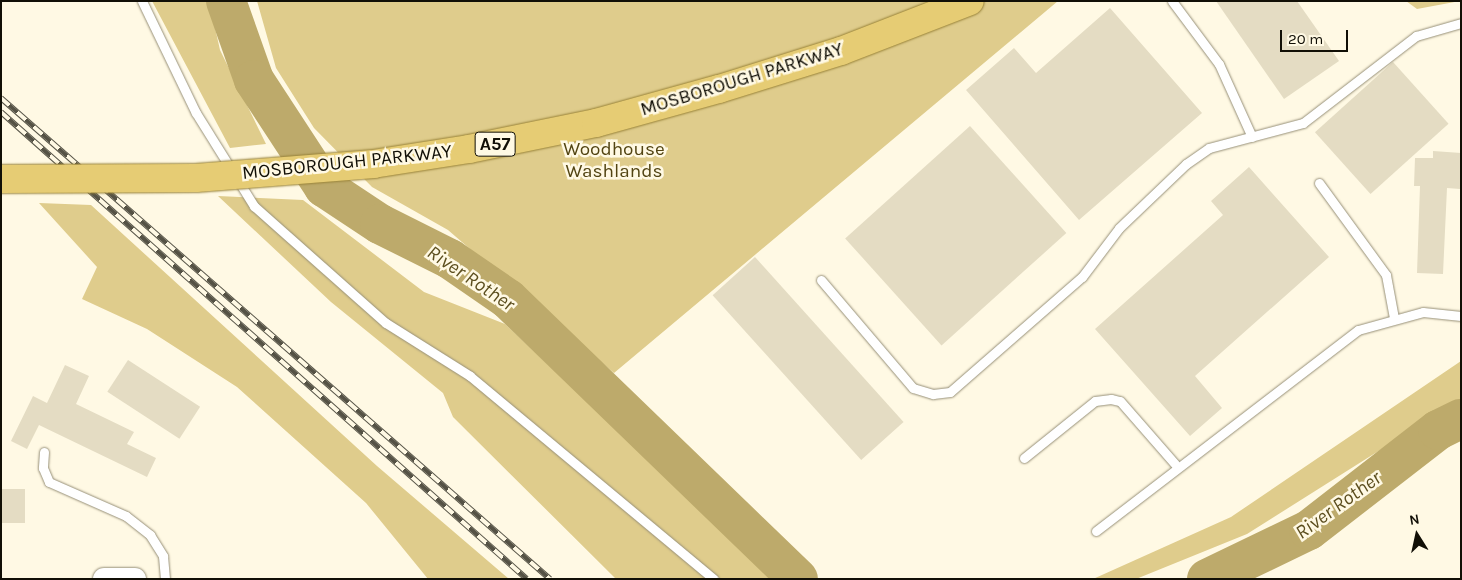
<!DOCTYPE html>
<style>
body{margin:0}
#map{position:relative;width:1462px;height:580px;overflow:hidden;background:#fff9e4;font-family:Karla,sans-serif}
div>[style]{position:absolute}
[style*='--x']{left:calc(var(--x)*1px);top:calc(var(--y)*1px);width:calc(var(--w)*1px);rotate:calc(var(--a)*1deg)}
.green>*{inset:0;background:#dfcc8c}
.river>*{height:40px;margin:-20px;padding:0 20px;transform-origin:20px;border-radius:20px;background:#bdaa6b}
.building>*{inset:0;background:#e4dcc3;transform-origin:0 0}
.roads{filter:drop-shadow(0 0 1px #979078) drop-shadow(0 0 1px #979078)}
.service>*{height:9px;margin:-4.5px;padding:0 4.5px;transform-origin:4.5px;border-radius:4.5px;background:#fff}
.tertiary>*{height:22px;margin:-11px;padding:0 11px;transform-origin:11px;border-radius:11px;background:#fff}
.rail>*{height:5.5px;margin-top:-2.75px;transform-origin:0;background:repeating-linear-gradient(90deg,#fff9e4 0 11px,#555245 0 22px);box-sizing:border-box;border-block:1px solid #555245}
.bridges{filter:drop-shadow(0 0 1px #988237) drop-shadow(0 0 1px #988237)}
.trunk-bridge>*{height:28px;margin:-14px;padding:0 14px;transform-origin:14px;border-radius:14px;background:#e6cc74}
span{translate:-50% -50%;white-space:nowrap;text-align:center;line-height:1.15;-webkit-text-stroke:5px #fff9e4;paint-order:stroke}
.shield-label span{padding:1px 4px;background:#fff9e4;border:1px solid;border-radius:4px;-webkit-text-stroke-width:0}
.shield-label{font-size:18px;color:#110f06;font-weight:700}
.street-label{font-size:19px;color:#110f06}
.park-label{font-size:19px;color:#524412}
.water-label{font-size:20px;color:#5c4e1e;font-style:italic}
.frame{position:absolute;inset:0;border:2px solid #110f06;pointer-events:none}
.north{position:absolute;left:1392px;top:510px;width:50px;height:50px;-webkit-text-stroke:4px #fff9e4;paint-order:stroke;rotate:350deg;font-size:14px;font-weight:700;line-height:20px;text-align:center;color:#110f06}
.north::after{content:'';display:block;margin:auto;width:18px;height:22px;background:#110f06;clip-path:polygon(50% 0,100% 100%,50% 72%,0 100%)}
.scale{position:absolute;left:1280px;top:30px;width:68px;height:22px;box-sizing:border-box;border:2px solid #110f06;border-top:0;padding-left:6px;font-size:15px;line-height:18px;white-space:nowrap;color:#110f06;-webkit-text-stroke:4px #fff9e4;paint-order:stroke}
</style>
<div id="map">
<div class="green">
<div style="clip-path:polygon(152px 1px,209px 1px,220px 50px,266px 144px,230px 148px)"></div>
<div style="clip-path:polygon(257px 1px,1058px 1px,614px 373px,448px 230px,372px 187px,314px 128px,276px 68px)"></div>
<div style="clip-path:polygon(1406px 1px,1460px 1px,1417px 9px)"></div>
<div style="clip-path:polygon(218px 196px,303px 200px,424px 292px,505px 324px,775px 579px,616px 579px,453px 417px,443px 393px,331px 302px)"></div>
<div style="clip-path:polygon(39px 203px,91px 205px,377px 466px,509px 579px,428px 579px,366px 503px,237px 387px,147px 329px,82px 299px,97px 267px)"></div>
<div style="clip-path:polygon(1461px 361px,1461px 399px,1247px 534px,1136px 579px,1093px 579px,1231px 517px)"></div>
</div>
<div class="river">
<div style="--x:226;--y:1;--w:84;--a:70.5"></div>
<div style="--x:254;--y:80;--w:128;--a:56.8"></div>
<div style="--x:324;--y:187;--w:67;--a:33.5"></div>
<div style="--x:380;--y:224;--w:78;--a:26.6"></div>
<div style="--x:450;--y:259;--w:70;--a:34.6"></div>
<div style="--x:508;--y:299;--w:403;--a:44"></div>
<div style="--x:1207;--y:579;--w:113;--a:-25.7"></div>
<div style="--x:1309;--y:530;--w:163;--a:-37.8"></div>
<div style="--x:1438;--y:430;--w:25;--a:-26"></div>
</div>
<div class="building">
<div style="clip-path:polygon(1216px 1px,1297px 1px,1339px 61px,1284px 99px)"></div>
<div style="clip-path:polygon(1110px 8px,1202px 113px,1079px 220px,966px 90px,1014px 48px,1036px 73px)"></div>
<div style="left:1393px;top:62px;width:83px;height:105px;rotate:48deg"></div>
<div style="left:970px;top:126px;width:144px;height:168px;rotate:48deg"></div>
<div style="clip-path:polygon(1433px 151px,1461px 153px,1460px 189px,1447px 188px,1443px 274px,1417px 273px,1420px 186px,1414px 186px,1415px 158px,1433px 158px)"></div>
<div style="clip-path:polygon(1249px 167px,1329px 257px,1195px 376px,1222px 408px,1190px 436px,1095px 329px,1223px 215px,1211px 201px)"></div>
<div style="left:755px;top:257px;width:222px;height:57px;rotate:48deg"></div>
<div style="left:128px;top:360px;width:86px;height:38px;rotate:33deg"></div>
<div style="clip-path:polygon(65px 365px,89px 376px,76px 404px,134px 432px,127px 444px,156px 458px,147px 477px,39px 425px,27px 449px,11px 441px,33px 396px,47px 403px)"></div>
<div style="left:1px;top:489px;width:24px;height:34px"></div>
</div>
<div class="roads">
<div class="service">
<div style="--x:142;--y:1;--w:124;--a:64.3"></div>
<div style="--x:196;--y:113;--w:110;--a:58.1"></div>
<div style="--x:254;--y:206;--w:176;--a:41.6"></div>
<div style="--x:386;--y:323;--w:99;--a:32.2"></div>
<div style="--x:470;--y:376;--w:317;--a:39.8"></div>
<div style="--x:1172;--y:1;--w:79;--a:53.3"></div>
<div style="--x:1219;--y:64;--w:80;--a:65.7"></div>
<div style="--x:1319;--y:183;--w:114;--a:53.9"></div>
<div style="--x:1386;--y:275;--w:44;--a:79.5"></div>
<div style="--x:821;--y:280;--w:142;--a:49.6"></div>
<div style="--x:913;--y:388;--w:21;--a:17"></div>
<div style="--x:933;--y:394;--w:17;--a:-7"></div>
<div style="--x:950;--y:392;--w:175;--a:-41.1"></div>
<div style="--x:1082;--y:277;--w:61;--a:-52.9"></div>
<div style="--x:1119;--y:228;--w:93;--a:-43.7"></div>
<div style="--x:1186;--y:164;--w:28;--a:-35"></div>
<div style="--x:1209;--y:148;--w:97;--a:-14.9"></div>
<div style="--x:1303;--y:123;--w:143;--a:-37.6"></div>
<div style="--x:1416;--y:36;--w:47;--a:-16.1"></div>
<div style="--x:44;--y:452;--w:16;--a:94"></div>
<div style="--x:43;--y:468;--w:15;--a:67"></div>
<div style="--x:49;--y:482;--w:84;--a:23.8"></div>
<div style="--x:126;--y:516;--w:31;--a:38"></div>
<div style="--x:150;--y:535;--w:25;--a:58"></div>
<div style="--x:163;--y:556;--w:23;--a:85"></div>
<div style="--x:1024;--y:458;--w:91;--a:-38.8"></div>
<div style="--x:1095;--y:401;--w:16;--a:-7"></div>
<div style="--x:1111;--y:399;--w:9;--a:13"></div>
<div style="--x:1120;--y:401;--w:84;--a:48.9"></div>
<div style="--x:1096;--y:531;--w:330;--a:-37.5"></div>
<div style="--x:1358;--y:330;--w:67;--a:-15.5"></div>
<div style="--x:1423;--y:312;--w:38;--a:6"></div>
</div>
<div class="tertiary">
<div style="--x:104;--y:579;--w:31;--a:0"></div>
</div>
</div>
<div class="rail">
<div style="--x:1;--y:98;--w:730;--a:41.22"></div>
<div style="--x:1;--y:112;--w:703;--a:41.6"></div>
</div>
<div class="bridges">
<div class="trunk-bridge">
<div style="--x:1;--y:179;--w:195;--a:-0.3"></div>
<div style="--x:196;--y:178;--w:178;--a:-4.5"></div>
<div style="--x:373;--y:164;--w:97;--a:-8.9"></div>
<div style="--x:469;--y:149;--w:130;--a:-11.6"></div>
<div style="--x:596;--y:123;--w:128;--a:-15.5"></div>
<div style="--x:719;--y:89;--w:128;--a:-17.3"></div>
<div style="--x:841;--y:51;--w:138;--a:-21.2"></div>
</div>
</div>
<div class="shield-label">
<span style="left:495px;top:144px">A57</span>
</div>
<div class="street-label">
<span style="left:742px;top:80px;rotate:-17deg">MOSBOROUGH PARKWAY</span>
<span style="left:347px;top:163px;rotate:-6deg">MOSBOROUGH PARKWAY</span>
</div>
<div class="park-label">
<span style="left:614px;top:161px">Woodhouse<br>Washlands</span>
</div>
<div class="water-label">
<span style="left:471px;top:278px;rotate:34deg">River Rother</span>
<span style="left:1338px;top:505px;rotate:-36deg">River Rother</span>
</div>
<div class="frame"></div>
<div class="north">N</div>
<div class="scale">20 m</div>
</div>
